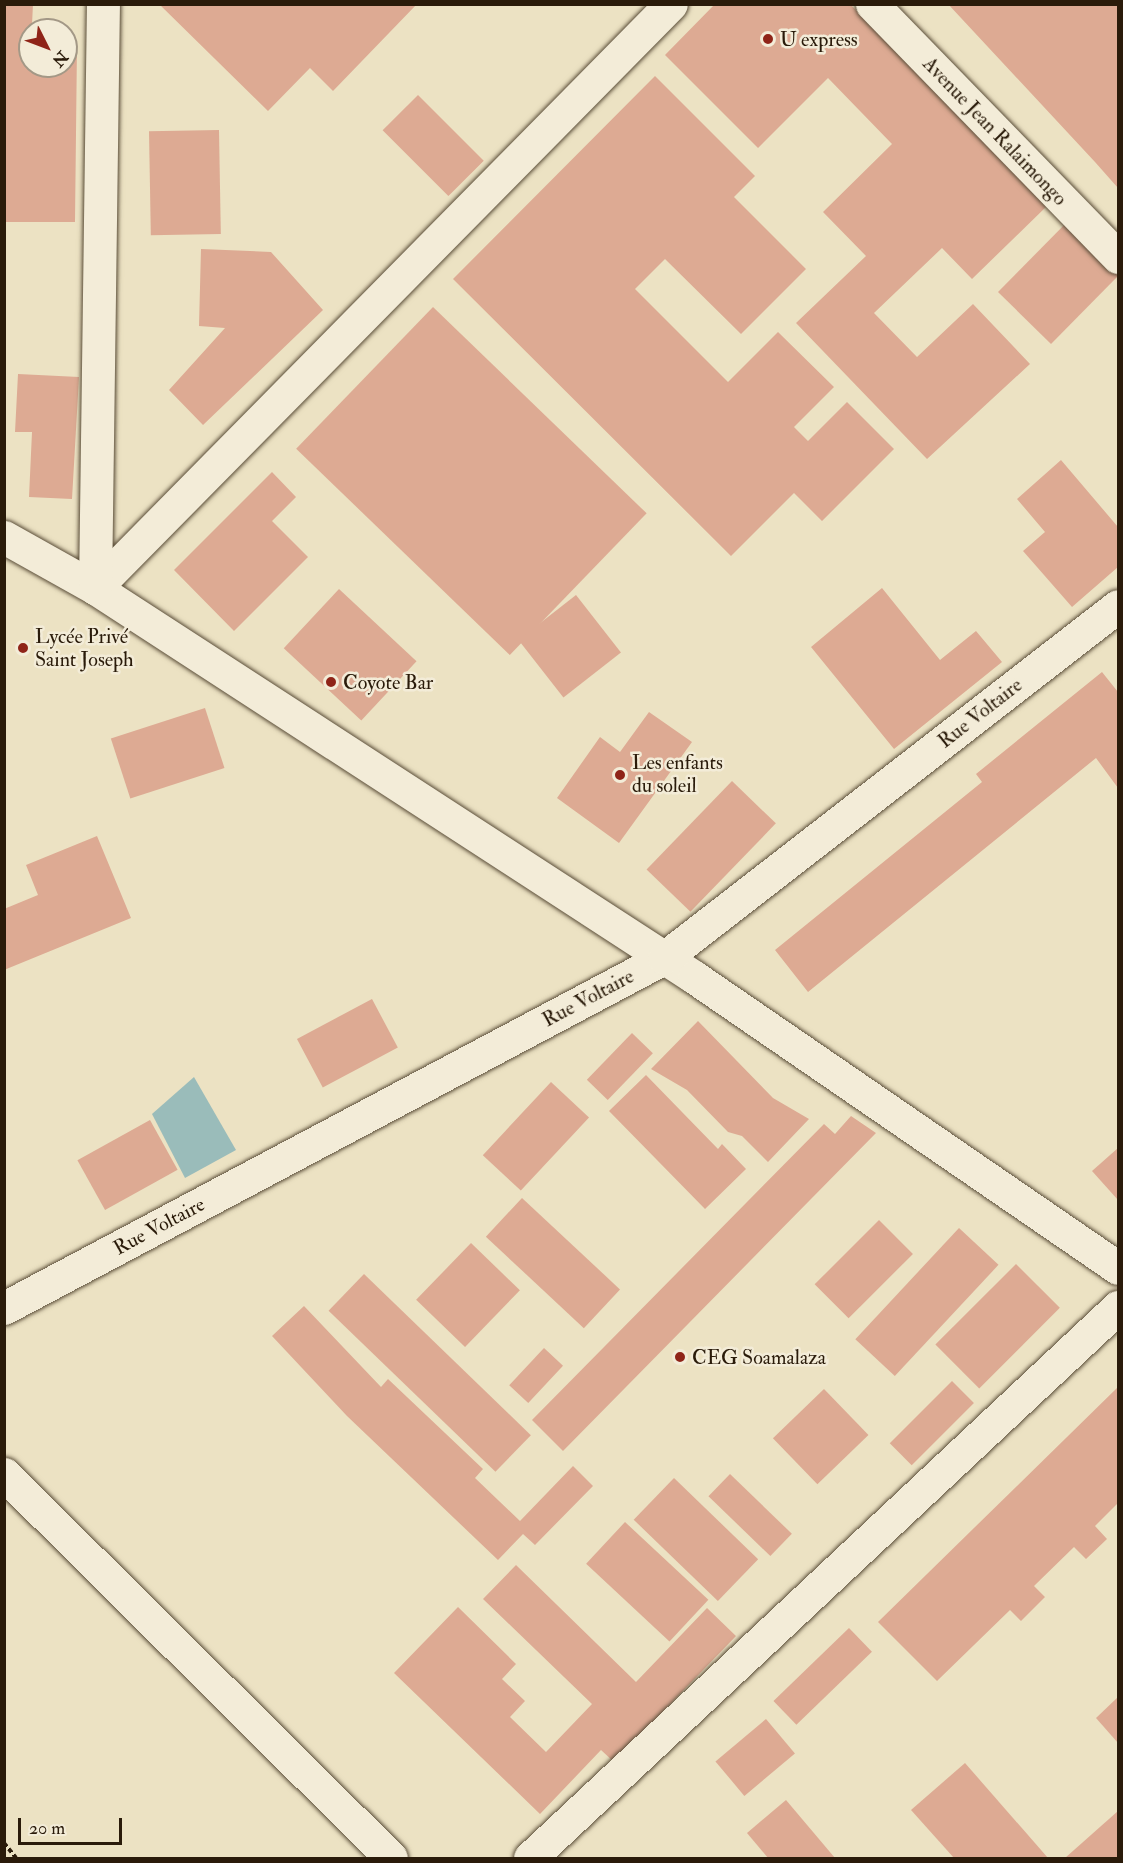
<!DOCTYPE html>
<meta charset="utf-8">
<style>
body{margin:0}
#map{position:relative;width:1123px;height:1863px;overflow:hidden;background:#ece2c3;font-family:"IM FELL Double Pica",serif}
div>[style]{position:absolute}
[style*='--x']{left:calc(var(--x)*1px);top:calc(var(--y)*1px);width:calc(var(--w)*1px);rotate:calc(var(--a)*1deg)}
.water>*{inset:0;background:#9abcba}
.building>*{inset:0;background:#ddaa93;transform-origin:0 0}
.path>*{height:4px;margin-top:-2px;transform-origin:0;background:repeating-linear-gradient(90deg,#2a1b0a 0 4.5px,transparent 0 7.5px)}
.roads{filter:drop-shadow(0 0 2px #5a4d38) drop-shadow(0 0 2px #5a4d38)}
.street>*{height:33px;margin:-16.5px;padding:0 16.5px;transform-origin:16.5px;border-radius:16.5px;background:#f3ecd8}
.secondary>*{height:33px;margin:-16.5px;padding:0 16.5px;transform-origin:16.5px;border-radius:16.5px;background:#f3ecd8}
.dots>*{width:16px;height:16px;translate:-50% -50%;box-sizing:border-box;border:3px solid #f3ecd8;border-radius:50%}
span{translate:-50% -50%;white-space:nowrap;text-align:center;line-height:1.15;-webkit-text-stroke:5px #f3ecd8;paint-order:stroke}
.poi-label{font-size:20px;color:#2a1b0a}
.left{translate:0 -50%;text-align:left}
.street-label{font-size:20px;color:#2a1b0a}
.frame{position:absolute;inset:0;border:6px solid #2a1b0a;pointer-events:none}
.north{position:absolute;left:18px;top:18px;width:60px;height:60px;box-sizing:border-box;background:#f3ecd8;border:2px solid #a39886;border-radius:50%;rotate:132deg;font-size:16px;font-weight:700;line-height:24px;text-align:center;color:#2a1b0a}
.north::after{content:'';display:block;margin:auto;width:21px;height:27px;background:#8f2418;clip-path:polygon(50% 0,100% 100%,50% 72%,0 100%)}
.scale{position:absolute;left:18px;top:1818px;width:104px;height:27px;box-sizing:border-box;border:3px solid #2a1b0a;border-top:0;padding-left:8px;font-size:18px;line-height:21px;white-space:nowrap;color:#2a1b0a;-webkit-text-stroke:4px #f3ecd8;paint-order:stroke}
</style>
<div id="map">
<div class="water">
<div style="clip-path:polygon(194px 1077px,236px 1150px,185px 1178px,152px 1114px)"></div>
</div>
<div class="building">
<div style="clip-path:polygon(4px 4px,33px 4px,30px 66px,66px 66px,66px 46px,77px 46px,75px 222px,4px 222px)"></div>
<div style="clip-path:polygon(159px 4px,417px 4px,333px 91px,310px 68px,268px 111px)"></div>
<div style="clip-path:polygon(715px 4px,850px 4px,1048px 205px,972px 279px,942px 248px,874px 313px,917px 357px,973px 304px,1030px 364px,927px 459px,796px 323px,866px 256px,823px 212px,892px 144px,828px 78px,758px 148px,665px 55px)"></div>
<div style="clip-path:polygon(948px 4px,1118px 4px,1118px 188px,1095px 162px)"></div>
<div style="clip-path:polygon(655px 76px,755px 176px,734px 197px,806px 269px,741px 334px,665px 259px,635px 289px,728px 382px,778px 332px,834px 387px,794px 427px,808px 441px,847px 402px,894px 449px,822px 521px,794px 493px,731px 556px,453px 279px)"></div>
<div style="left:418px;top:95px;width:93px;height:50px;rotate:45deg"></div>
<div style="left:219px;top:130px;width:104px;height:70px;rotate:89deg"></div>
<div style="clip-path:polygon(1071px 218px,1118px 265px,1118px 276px,1051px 344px,998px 292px)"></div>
<div style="clip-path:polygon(201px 249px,271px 252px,323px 310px,203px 425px,169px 390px,225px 328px,199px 326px)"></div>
<div style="left:433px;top:307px;width:297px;height:197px;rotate:44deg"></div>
<div style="clip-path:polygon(18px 374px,79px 377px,72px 499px,29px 497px,32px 432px,15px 432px)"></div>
<div style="clip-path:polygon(1061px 460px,1118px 527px,1118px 567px,1072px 607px,1023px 551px,1045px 532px,1017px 499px)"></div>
<div style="clip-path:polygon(272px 472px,296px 497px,272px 521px,308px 557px,234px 631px,174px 570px)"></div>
<div style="clip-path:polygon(882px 588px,940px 660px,976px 631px,1002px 662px,894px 749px,811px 647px)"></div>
<div style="left:339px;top:589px;width:106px;height:81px;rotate:43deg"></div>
<div style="left:576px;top:595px;width:73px;height:73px;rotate:52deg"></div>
<div style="clip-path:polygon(1102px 672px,1118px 692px,1118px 788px,1096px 758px,808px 992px,775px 950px,982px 782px,976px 774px)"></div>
<div style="left:205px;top:708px;width:63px;height:99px;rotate:72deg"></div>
<div style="clip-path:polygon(649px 712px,692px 742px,619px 843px,557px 798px,600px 737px,620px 752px)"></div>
<div style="left:732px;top:781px;width:61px;height:123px;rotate:44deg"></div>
<div style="clip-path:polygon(97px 836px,131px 918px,4px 970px,4px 909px,38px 895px,26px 865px)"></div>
<div style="left:372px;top:999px;width:55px;height:85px;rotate:62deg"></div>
<div style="clip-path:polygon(698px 1021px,773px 1098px,809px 1119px,768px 1162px,742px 1136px,728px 1132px,687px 1090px,651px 1069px)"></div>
<div style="left:632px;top:1033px;width:29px;height:65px;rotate:44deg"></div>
<div style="clip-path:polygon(646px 1075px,718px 1149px,722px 1144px,746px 1169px,705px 1209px,609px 1111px)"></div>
<div style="left:551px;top:1082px;width:52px;height:100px;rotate:43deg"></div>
<div style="clip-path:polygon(851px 1116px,876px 1133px,563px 1451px,532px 1420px,824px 1124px,835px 1134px)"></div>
<div style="left:150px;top:1120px;width:57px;height:83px;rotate:61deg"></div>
<div style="clip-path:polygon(1118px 1148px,1118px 1200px,1092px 1171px)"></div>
<div style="left:522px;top:1198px;width:134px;height:53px;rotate:43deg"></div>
<div style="left:879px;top:1220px;width:48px;height:91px;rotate:45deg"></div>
<div style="left:959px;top:1228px;width:54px;height:152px;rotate:43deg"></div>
<div style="left:471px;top:1243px;width:68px;height:79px;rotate:44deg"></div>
<div style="left:1016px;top:1264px;width:62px;height:114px;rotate:45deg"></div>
<div style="left:364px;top:1274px;width:232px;height:51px;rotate:44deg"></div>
<div style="clip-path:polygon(304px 1306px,381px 1387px,388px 1379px,483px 1469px,475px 1478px,520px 1521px,573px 1466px,593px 1486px,535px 1545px,523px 1534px,498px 1560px,347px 1416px,272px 1336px)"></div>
<div style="left:544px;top:1348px;width:26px;height:51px;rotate:43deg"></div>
<div style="left:952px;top:1381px;width:31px;height:88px;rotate:45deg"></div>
<div style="clip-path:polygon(1118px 1387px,1118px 1503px,1095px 1526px,1107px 1539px,1086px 1559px,1074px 1547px,1034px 1586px,1045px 1597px,1021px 1621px,1010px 1610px,937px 1681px,878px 1622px)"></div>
<div style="left:824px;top:1389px;width:64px;height:71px;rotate:46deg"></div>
<div style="left:730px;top:1474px;width:86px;height:31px;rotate:44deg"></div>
<div style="left:674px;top:1478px;width:117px;height:58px;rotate:44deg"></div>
<div style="left:625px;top:1522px;width:114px;height:57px;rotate:43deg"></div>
<div style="clip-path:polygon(516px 1565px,636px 1682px,707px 1608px,736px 1636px,614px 1762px,601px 1750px,540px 1814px,394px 1673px,458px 1607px,516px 1664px,502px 1679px,525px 1701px,510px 1717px,546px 1752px,592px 1704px,483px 1599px)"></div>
<div style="left:849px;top:1628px;width:33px;height:105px;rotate:46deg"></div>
<div style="clip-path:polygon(1118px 1697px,1118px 1743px,1096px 1718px)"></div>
<div style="left:766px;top:1719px;width:45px;height:66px;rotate:50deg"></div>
<div style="clip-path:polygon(965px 1763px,1048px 1858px,954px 1858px,911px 1810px)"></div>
<div style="clip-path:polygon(786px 1800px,835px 1858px,768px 1858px,747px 1833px)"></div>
<div style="clip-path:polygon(1118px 1811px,1118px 1858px,1065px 1858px)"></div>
</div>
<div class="path">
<div style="--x:4;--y:1843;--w:19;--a:51"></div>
</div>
<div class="roads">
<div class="street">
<div style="--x:4;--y:537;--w:104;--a:29.3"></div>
<div style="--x:95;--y:588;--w:714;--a:33"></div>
<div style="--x:694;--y:977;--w:514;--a:34.46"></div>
<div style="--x:95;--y:588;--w:820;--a:-45.4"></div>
<div style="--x:95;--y:588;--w:584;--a:-89.22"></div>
<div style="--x:4;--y:1308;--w:747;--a:-27.94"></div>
<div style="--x:664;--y:958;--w:574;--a:-37.79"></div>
<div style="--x:4;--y:1474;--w:545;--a:44.78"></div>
<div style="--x:530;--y:1858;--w:806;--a:-43.14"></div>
</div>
<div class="secondary">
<div style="--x:872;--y:4;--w:353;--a:45.8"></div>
</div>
</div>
<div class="dots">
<div style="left:768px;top:39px;background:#8f2418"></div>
<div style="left:23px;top:648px;background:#8f2418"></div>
<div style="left:331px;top:682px;background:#8f2418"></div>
<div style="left:620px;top:775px;background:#8f2418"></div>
<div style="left:680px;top:1357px;background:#8f2418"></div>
</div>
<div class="poi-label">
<span class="left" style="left:780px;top:39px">U express</span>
<span class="left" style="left:35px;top:648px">Lycée Privé<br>Saint Joseph</span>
<span class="left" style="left:343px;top:682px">Coyote Bar</span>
<span class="left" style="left:632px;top:774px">Les enfants<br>du soleil</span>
<span class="left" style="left:692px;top:1357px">CEG Soamalaza</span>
</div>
<div class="street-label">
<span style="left:995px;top:131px;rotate:46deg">Avenue Jean Ralaimongo</span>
<span style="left:980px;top:713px;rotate:-38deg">Rue Voltaire</span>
<span style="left:588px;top:998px;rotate:-28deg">Rue Voltaire</span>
<span style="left:159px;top:1226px;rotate:-28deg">Rue Voltaire</span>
</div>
<div class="frame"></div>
<div class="north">N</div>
<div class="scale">20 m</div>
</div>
